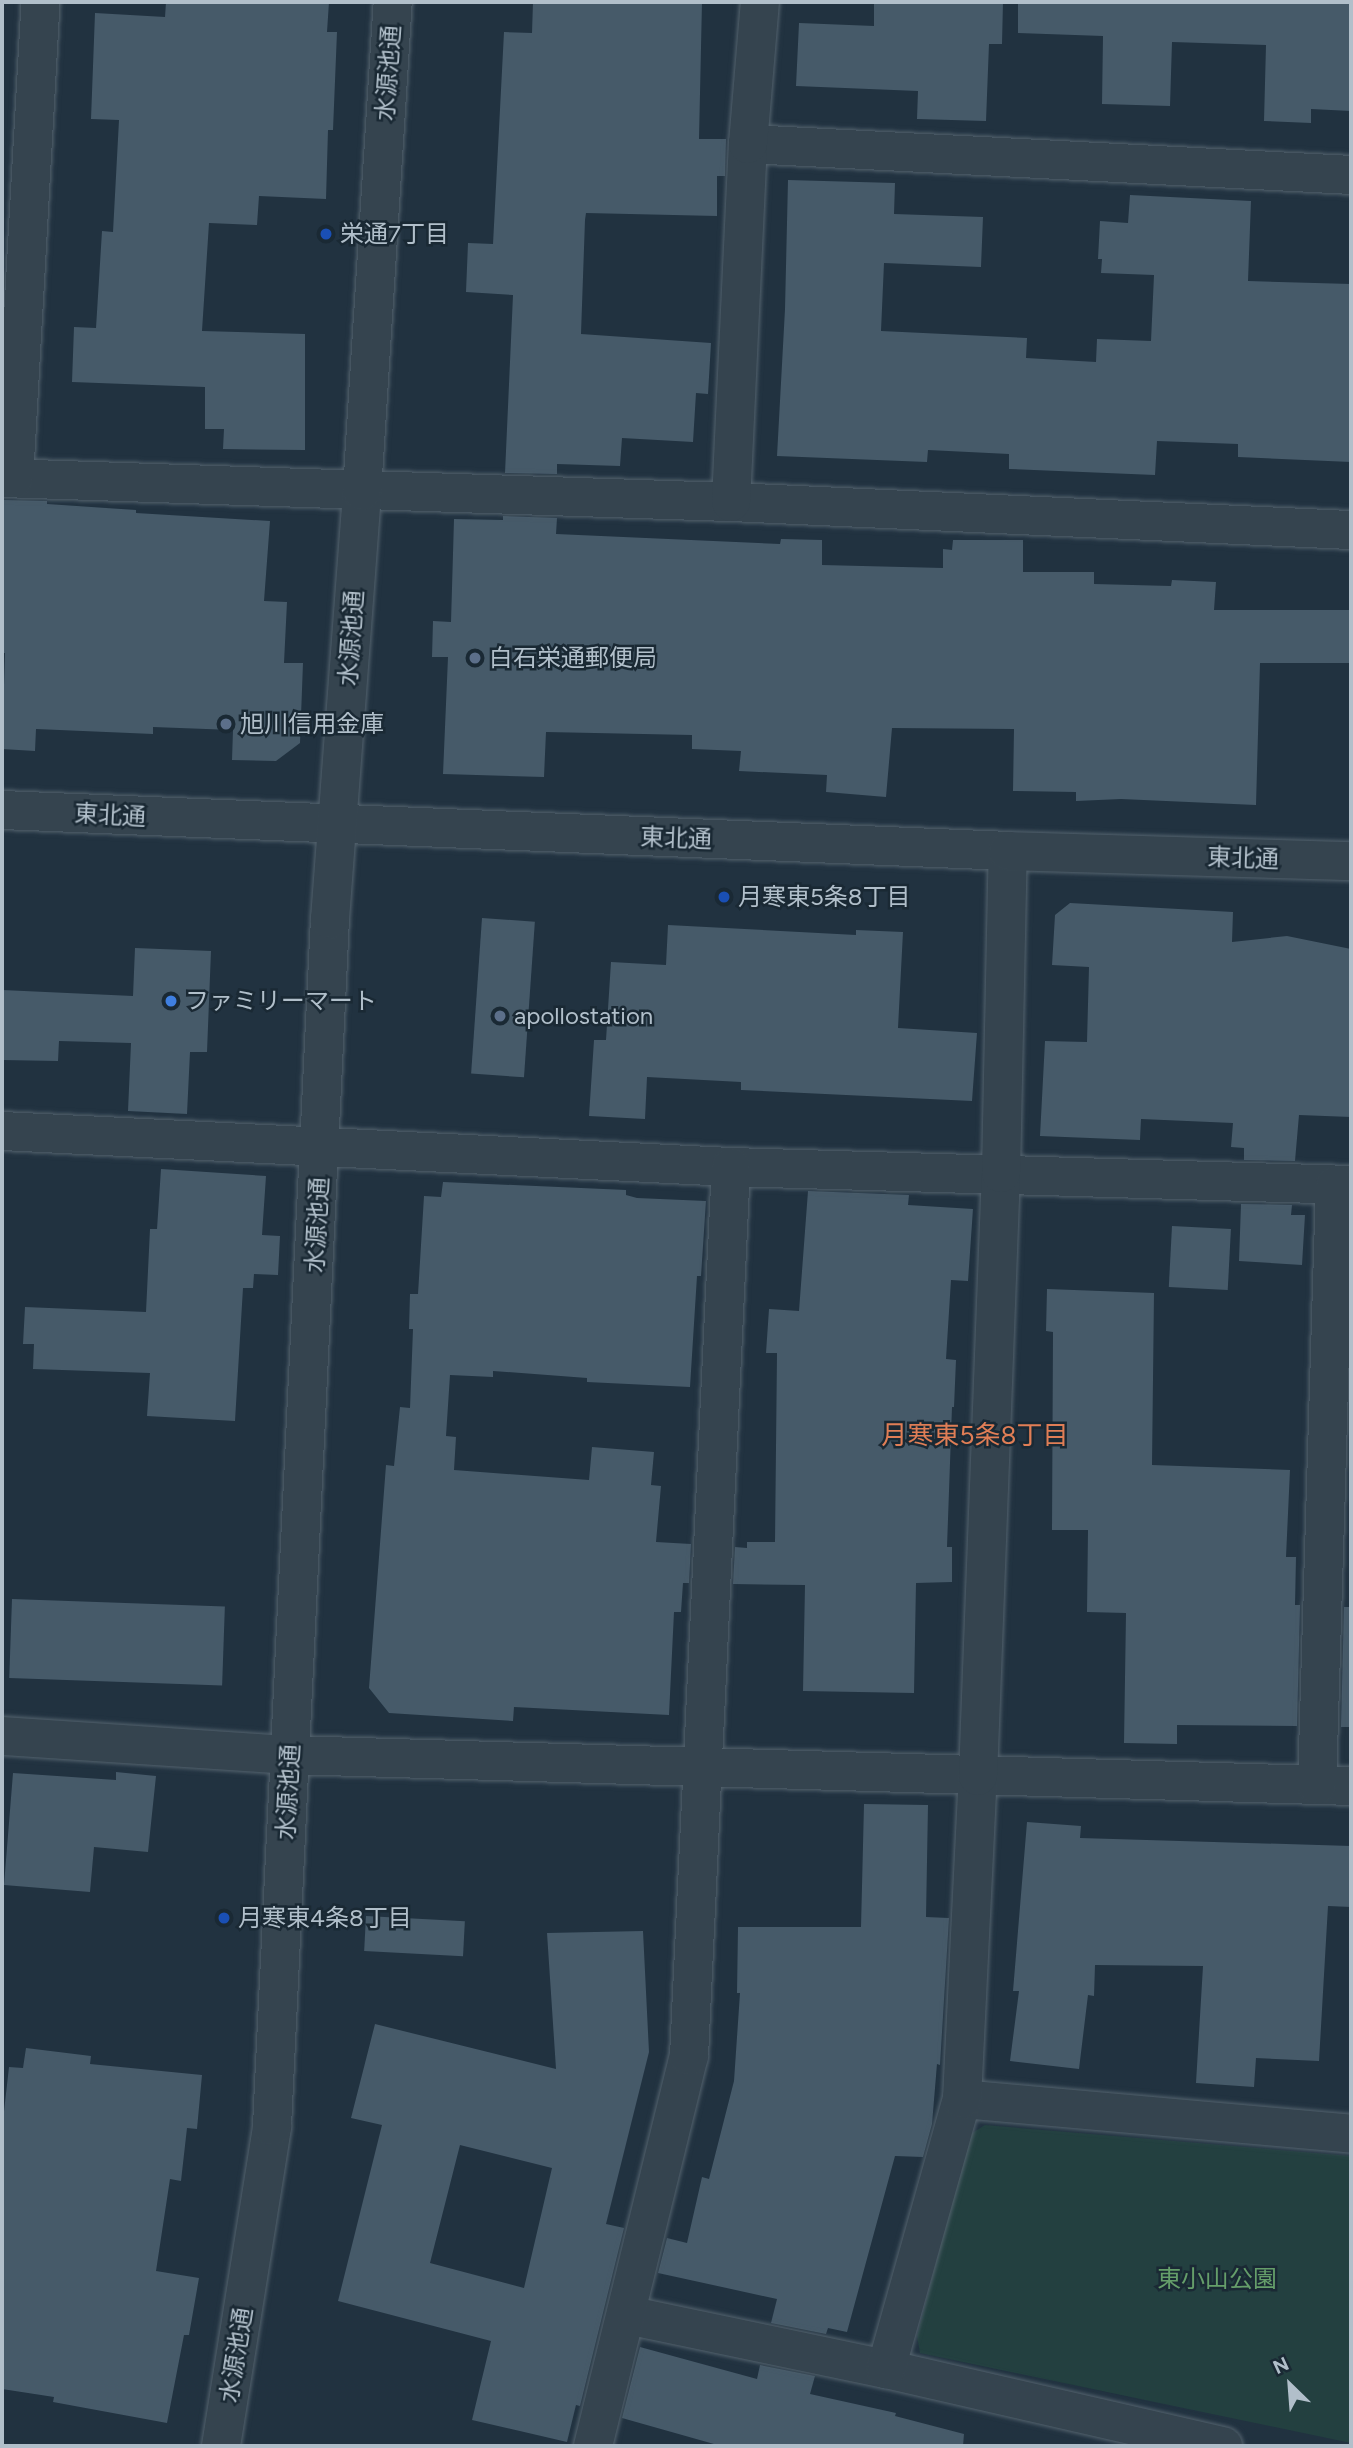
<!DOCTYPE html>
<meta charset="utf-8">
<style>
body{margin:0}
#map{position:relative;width:1353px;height:2448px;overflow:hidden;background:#213240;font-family:Figtree,"Noto Sans JP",sans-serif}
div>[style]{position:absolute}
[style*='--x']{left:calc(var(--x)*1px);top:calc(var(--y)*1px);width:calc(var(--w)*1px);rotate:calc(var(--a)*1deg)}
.green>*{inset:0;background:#234040}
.building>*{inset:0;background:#465a69;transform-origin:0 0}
.roads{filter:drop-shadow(0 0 2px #53626d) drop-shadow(0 0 2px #53626d)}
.minor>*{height:38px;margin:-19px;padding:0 19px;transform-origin:19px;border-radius:19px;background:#35444f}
.tertiary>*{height:38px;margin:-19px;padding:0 19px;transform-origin:19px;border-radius:19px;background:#35444f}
.dots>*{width:19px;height:19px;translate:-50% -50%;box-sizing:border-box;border:4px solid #1a2934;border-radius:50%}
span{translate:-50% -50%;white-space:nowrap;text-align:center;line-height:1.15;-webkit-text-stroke:5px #1a2934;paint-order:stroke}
.street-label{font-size:24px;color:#b1bfca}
.poi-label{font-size:24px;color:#b1bfca}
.left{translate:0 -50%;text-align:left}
.park-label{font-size:24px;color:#659e6a}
.neighbourhood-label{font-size:26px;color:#e07e56}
.frame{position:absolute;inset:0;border:4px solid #b1bfca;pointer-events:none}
.north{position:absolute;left:1255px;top:2350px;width:70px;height:70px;-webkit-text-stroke:5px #1a2934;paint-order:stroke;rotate:335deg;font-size:19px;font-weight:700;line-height:28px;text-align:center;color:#b1bfca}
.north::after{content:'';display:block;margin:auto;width:24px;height:32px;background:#b1bfca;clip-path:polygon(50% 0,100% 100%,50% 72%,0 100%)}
</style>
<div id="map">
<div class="green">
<div style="clip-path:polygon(985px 2125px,1351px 2156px,1351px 2443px,920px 2353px,917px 2336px,969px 2135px)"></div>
</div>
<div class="building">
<div style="clip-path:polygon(166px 2px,329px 2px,327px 32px,337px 32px,333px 130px,328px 130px,326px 199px,259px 196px,257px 225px,209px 223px,202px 331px,305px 334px,305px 450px,223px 449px,224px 429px,205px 429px,205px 387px,72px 382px,74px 327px,96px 328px,102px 231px,113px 232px,119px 120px,91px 119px,95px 13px,165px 17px)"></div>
<div style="clip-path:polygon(533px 2px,702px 2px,699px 139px,726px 139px,725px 176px,717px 176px,717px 216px,586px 213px,585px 220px,581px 334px,711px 343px,708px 394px,696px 393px,693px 442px,622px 438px,620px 466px,557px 464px,557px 474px,505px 473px,513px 295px,466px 292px,468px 243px,493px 244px,504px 32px,532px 33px)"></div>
<div style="clip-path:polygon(874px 2px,1003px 2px,1002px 44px,989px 44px,986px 121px,917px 119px,918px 91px,796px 86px,799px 23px,874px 26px)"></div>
<div style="clip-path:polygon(1018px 2px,1351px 2px,1351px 111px,1311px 109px,1311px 123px,1264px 121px,1266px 45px,1172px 42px,1170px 106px,1102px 104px,1103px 36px,1018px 33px)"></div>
<div style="clip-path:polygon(788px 180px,895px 183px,894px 214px,983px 217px,981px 267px,884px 263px,881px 331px,1027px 338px,1026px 358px,1096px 362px,1097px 339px,1151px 341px,1154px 275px,1101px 273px,1102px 259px,1098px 259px,1100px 221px,1128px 223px,1130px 195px,1251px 201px,1248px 281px,1351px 284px,1351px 462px,1238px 457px,1238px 444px,1157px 441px,1155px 475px,1009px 469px,1009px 454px,928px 450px,927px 462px,777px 456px,785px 309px)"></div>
<div style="clip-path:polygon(2px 500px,47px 501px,47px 504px,136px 510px,136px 513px,270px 521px,264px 601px,287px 602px,284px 663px,303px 663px,300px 743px,276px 761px,232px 760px,233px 730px,153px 727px,153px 734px,36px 729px,35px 751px,2px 749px,5px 653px,2px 653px)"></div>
<div style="clip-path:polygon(503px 516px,557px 518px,556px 534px,780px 544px,781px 539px,822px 540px,822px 565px,943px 568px,943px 549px,952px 550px,953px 540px,1023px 540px,1023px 572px,1094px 572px,1094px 584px,1171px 586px,1172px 580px,1216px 582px,1214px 610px,1351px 610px,1351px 663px,1260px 663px,1256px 805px,1121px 799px,1076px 801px,1076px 792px,1013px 791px,1014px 729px,892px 728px,886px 797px,826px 792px,827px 775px,739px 771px,741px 751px,692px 749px,692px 735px,546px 732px,544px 777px,443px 774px,448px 657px,432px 657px,433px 621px,451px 622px,454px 519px,503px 520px)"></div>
<div style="clip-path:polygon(1070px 903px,1233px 912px,1232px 942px,1287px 936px,1351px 949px,1351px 1117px,1299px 1115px,1295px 1161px,1244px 1160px,1244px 1148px,1231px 1147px,1233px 1123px,1141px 1119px,1140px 1140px,1040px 1136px,1045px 1041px,1087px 1042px,1089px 967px,1052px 965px,1055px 915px)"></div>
<div style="left:482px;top:918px;width:53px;height:156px;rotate:4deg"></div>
<div style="clip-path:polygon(668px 925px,856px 935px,856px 930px,903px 932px,898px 1028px,977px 1033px,972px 1101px,741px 1090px,741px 1082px,647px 1077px,645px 1119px,589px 1116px,594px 1040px,606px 1040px,611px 962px,666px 965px)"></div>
<div style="clip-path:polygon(135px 948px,211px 951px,207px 1052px,190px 1052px,187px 1114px,128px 1111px,131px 1043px,59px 1041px,58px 1061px,2px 1060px,2px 990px,133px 996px)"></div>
<div style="clip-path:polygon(161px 1169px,266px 1176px,262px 1235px,280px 1236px,278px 1275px,254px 1274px,253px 1288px,243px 1288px,235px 1421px,147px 1416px,150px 1373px,33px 1369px,34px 1344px,23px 1344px,25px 1307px,146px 1312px,150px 1229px,157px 1229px)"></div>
<div style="clip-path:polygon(443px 1182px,626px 1190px,626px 1195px,637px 1198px,706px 1201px,701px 1276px,697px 1276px,690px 1387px,587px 1382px,587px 1378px,493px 1371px,493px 1377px,450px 1375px,446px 1436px,456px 1437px,454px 1470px,589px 1480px,592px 1447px,654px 1452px,651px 1485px,661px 1486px,656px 1542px,691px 1544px,689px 1583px,683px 1583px,681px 1612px,674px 1612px,669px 1715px,514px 1707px,513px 1721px,389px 1713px,369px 1688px,386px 1465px,394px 1466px,400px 1407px,410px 1408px,413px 1329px,409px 1329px,410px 1294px,418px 1294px,424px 1196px,441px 1197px)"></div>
<div style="clip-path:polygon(808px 1191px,909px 1195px,908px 1205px,973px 1209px,968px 1281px,951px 1280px,946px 1359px,956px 1360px,954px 1407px,952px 1407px,947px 1547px,952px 1547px,952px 1582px,916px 1583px,914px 1693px,803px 1691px,805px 1585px,733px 1584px,735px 1547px,747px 1548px,747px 1542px,775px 1542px,777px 1353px,766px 1353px,769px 1309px,799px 1311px)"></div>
<div style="clip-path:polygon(1241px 1204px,1292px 1205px,1291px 1215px,1305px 1215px,1302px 1265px,1239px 1261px)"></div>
<div style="left:1172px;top:1226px;width:59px;height:61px;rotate:3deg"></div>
<div style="clip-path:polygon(1047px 1289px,1154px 1293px,1152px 1465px,1290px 1470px,1286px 1557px,1296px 1557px,1295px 1605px,1300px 1605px,1297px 1726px,1177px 1725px,1177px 1744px,1124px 1743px,1126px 1613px,1087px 1612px,1088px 1530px,1052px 1530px,1053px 1332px,1046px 1331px)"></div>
<div style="left:12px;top:1599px;width:213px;height:79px;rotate:2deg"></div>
<div style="clip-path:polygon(1344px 1607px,1351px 1607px,1351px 1727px,1341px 1727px)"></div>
<div style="clip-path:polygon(116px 1772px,156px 1776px,148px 1852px,94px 1847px,90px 1892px,4px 1885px,13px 1773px,116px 1780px)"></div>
<div style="clip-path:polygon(864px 1804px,928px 1805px,926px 1917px,949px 1918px,940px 2065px,937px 2064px,932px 2124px,923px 2157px,895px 2156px,847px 2332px,828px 2328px,826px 2334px,771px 2323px,777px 2299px,658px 2273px,667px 2238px,687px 2243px,702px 2177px,709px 2179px,734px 2081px,740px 1993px,737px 1993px,738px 1927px,861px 1927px)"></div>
<div style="clip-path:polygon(1027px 1822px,1081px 1826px,1080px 1838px,1351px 1846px,1351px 1907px,1328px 1906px,1319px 2061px,1256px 2058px,1254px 2087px,1196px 2083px,1203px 1966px,1095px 1965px,1094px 1996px,1088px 1995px,1079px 2069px,1010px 2061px,1019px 1991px,1013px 1991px)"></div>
<div style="left:366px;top:1916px;width:99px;height:35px;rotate:3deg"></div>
<div style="clip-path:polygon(evenodd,643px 1931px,649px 2052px,606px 2224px,624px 2228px,580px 2406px,576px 2405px,567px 2442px,472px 2420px,491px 2341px,338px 2301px,382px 2125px,351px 2118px,375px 2024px,556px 2069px,547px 1933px,643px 1931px,460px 2145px,552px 2168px,524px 2288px,430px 2263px,460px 2145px)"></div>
<div style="clip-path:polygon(26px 2048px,91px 2056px,90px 2064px,202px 2075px,197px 2129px,187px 2128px,181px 2181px,170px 2179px,156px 2271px,199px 2278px,189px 2335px,184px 2335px,167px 2423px,53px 2402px,54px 2397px,2px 2389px,2px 2129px,9px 2067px,23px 2068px)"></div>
<div style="clip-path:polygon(640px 2347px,757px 2379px,760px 2365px,815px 2376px,810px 2394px,896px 2413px,895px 2416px,964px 2434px,963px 2446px,721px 2446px,622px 2418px)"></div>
</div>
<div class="roads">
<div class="minor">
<div style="--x:748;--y:144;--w:604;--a:2.94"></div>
<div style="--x:2;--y:478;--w:729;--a:1.89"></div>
<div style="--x:731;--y:502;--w:621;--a:2.59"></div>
<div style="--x:14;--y:478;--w:477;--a:-86.8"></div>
<div style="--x:731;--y:502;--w:358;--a:-87.3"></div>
<div style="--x:748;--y:144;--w:143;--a:-85.2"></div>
<div style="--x:2;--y:1131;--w:730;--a:2.83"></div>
<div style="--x:731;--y:1167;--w:620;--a:1.66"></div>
<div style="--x:2;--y:1736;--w:289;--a:3.8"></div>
<div style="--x:290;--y:1755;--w:1061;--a:1.67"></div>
<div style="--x:1317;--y:1785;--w:600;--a:-88.28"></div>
<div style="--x:962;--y:2099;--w:391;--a:5.1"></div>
<div style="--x:627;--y:2315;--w:265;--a:11.8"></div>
<div style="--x:886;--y:2369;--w:346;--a:12.9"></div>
<div style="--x:886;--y:2369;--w:280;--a:-74.3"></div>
<div style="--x:962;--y:2099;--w:323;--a:-87.2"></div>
<div style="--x:978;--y:1776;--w:603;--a:-87.82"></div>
<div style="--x:1001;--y:1173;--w:322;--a:-88.8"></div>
<div style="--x:593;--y:2446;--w:402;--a:-76.2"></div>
<div style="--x:689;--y:2056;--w:890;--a:-87.3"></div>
</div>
<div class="tertiary">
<div style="--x:2;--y:810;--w:1007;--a:2.33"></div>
<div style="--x:1008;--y:851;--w:343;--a:1.7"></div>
<div style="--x:221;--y:2446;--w:324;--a:-80.9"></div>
<div style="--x:272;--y:2126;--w:1208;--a:-87.25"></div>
<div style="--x:330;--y:919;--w:429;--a:-85.7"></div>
<div style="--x:362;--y:491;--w:490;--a:-86.4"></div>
</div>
</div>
<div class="dots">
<div style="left:326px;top:234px;background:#1a4fb4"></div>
<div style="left:475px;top:658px;background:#5c6f8a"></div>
<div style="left:226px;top:724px;background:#5c6f8a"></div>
<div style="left:724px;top:897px;background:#1a4fb4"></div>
<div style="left:171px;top:1001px;background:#3f7fe0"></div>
<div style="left:500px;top:1016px;background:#5c6f8a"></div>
<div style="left:224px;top:1918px;background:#1a4fb4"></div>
</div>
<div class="street-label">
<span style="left:388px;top:73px;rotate:-86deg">水源池通</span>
<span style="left:351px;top:638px;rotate:-86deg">水源池通</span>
<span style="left:110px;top:815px;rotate:3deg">東北通</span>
<span style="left:676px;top:838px;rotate:2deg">東北通</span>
<span style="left:1243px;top:858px;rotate:2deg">東北通</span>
<span style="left:317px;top:1225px;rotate:-87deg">水源池通</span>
<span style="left:288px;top:1792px;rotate:-87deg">水源池通</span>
<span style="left:236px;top:2355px;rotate:-81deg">水源池通</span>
</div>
<div class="poi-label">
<span class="left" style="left:340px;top:234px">栄通7丁目</span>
<span class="left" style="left:489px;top:658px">白石栄通郵便局</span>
<span class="left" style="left:240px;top:724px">旭川信用金庫</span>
<span class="left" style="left:738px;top:897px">月寒東5条8丁目</span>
<span class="left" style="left:185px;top:1001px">ファミリーマート</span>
<span class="left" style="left:514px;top:1016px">apollostation</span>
<span class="left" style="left:238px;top:1918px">月寒東4条8丁目</span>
</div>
<div class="park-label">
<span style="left:1217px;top:2279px">東小山公園</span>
</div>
<div class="neighbourhood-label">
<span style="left:975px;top:1436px">月寒東5条8丁目</span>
</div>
<div class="frame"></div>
<div class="north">N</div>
</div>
